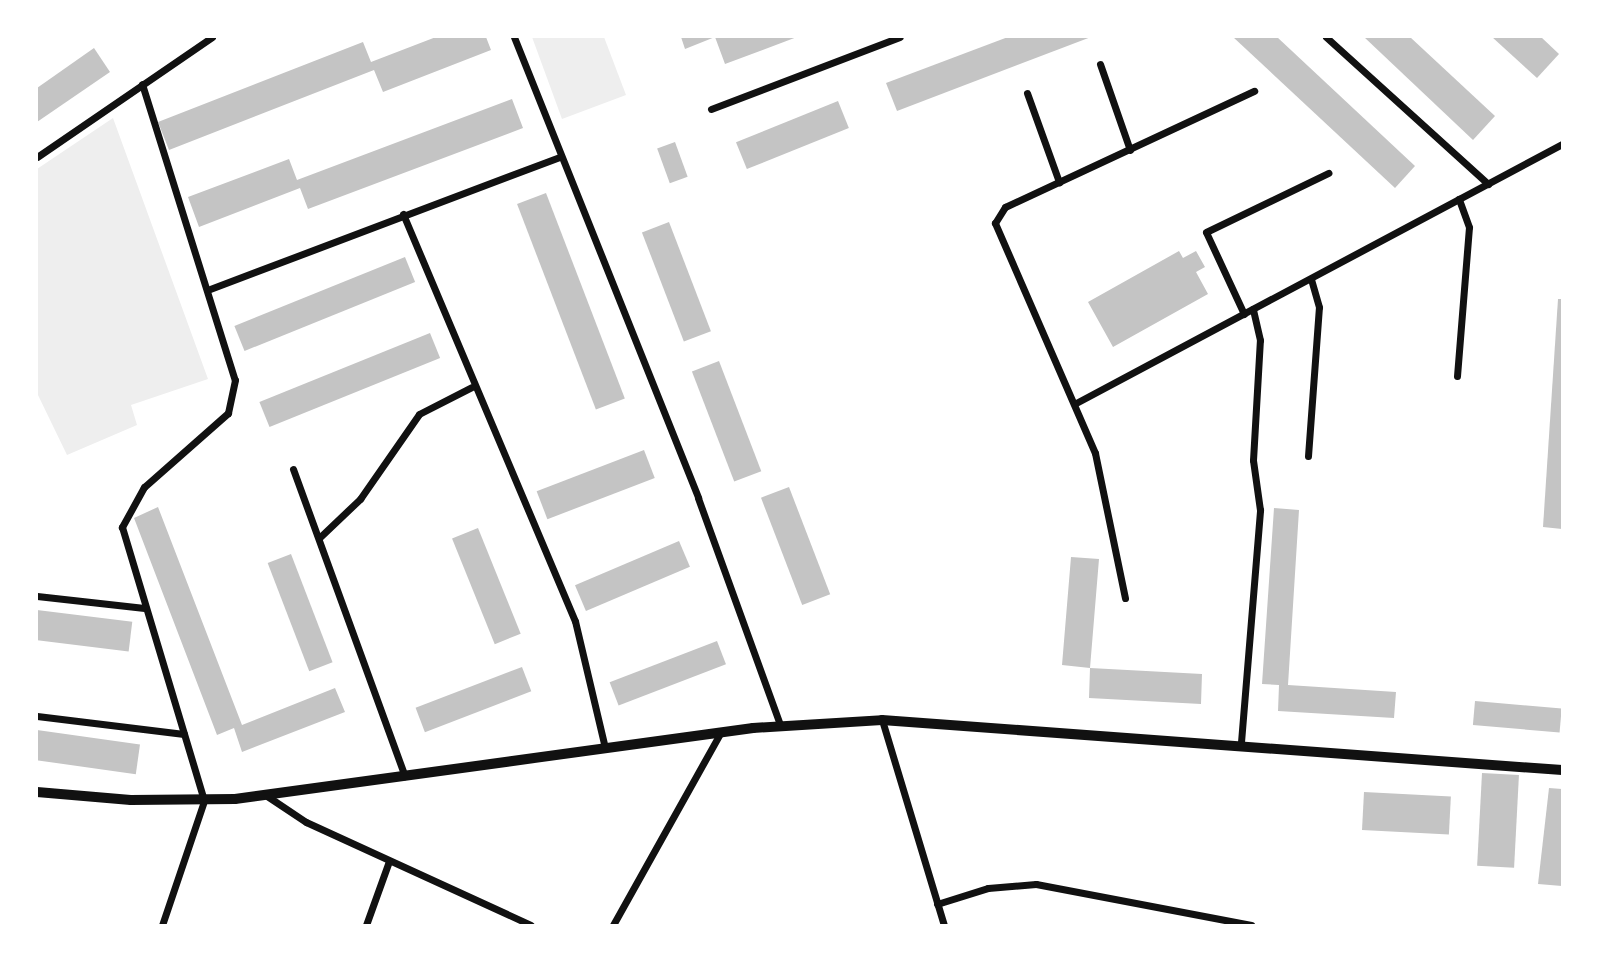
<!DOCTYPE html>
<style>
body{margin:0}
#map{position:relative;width:1599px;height:962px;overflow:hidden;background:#fff;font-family:Figtree,sans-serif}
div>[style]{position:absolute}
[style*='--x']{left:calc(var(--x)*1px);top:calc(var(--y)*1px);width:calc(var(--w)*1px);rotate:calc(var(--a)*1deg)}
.green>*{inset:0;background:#eee}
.building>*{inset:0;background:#c4c4c4;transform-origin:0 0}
.minor>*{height:7px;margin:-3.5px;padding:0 3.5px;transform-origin:3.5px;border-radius:3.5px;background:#111}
.tertiary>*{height:10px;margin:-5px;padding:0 5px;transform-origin:5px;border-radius:5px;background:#111}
span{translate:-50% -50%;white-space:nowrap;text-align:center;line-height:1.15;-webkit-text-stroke:6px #fff;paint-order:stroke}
.frame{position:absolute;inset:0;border:38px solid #fff;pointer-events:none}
</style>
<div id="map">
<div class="green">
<div style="clip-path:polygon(532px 37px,604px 37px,626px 95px,562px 119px)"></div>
<div style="clip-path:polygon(113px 118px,208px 379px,131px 405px,137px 425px,67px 455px,37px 393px,37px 169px)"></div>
</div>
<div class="building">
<div style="clip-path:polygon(436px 37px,486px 37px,491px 50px,383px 92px,374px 70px,169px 150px,158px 122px,363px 42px,371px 62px)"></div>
<div style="clip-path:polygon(681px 37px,797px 37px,725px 64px,715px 37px,685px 49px)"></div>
<div style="clip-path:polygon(1008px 37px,1091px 37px,897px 111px,886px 83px)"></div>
<div style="clip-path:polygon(1233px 37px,1277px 37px,1415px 166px,1395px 188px)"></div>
<div style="clip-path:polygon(1364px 37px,1410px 37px,1495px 116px,1473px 140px)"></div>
<div style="clip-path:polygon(1492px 37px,1541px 37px,1559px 54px,1537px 78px)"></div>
<div style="clip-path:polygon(94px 48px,110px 72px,37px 122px,37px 88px)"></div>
<div style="clip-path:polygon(512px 99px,523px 128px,308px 209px,300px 188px,199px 227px,188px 197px,289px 159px,297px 180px)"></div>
<div style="left:838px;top:101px;width:29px;height:110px;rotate:68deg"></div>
<div style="left:675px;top:142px;width:37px;height:19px;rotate:70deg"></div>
<div style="left:546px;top:193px;width:220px;height:31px;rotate:69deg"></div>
<div style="left:669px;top:222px;width:117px;height:29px;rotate:69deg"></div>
<div style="clip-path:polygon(1179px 251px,1183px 258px,1196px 251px,1205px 267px,1196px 272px,1208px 294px,1113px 347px,1088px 302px)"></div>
<div style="left:405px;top:257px;width:27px;height:184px;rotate:68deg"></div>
<div style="clip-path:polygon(1558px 299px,1562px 299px,1562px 529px,1543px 527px)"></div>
<div style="left:430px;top:333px;width:27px;height:184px;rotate:68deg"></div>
<div style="left:719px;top:361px;width:118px;height:29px;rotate:69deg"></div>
<div style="left:644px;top:450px;width:30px;height:115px;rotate:69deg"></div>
<div style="left:789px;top:487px;width:115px;height:30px;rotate:69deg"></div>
<div style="clip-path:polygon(158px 507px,242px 725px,335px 688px,345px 712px,242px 752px,234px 728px,217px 735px,134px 518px)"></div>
<div style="clip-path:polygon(1274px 508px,1299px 510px,1288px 685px,1396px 692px,1394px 718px,1278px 711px,1279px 685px,1262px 684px)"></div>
<div style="left:478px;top:528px;width:114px;height:28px;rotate:68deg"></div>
<div style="left:679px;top:541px;width:28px;height:113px;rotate:67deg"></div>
<div style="left:291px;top:554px;width:116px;height:25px;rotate:69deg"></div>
<div style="clip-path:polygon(1071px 557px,1099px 559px,1090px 668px,1202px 674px,1201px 704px,1089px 698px,1090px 668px,1062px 665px)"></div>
<div style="left:37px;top:610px;width:96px;height:30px;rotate:7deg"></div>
<div style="left:717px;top:641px;width:25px;height:115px;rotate:69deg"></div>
<div style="left:522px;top:667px;width:26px;height:114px;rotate:69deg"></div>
<div style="left:1475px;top:701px;width:87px;height:24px;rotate:5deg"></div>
<div style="left:37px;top:730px;width:104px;height:30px;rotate:8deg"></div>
<div style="left:1482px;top:773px;width:37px;height:93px;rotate:3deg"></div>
<div style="clip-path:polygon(1549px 788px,1562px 789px,1562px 886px,1538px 884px)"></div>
<div style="left:1364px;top:792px;width:87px;height:38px;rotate:3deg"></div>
</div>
<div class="minor">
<div style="--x:514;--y:37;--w:496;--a:68.2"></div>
<div style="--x:698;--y:498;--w:241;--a:70.1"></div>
<div style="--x:1326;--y:37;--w:219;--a:42.2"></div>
<div style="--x:1100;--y:64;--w:91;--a:70.8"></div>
<div style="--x:142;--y:84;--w:310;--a:72.6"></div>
<div style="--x:235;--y:380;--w:34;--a:102"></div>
<div style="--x:228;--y:413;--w:112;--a:138.6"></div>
<div style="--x:144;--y:487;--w:46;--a:118.8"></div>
<div style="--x:122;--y:527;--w:286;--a:73.3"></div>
<div style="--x:204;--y:801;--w:131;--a:108.7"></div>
<div style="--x:1027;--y:93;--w:95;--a:70.2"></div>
<div style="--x:711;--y:109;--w:202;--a:-20.9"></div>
<div style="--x:37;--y:157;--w:212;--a:-34.4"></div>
<div style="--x:403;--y:214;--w:442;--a:67.1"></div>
<div style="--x:575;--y:621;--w:130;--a:76.7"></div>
<div style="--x:210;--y:289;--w:373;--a:-20.7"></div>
<div style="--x:1244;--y:314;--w:90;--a:-114.9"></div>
<div style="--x:1206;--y:232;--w:136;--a:-25.8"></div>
<div style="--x:1457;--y:376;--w:149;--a:-85.4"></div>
<div style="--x:1469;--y:227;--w:30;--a:-110"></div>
<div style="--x:1076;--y:403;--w:551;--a:-28.05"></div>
<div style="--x:1308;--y:456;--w:149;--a:-85.8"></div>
<div style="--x:1319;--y:307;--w:29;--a:-106"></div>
<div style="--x:293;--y:469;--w:327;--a:70"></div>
<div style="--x:319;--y:538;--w:57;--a:-43.6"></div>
<div style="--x:360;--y:499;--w:103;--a:-55.2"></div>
<div style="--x:419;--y:414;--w:59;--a:-27"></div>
<div style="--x:37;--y:596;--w:108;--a:6.4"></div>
<div style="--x:1125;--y:598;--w:148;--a:-101.7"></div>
<div style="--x:1095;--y:453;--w:251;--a:-113.5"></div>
<div style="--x:995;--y:223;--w:19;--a:-58"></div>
<div style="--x:1005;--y:207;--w:275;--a:-25"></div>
<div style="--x:37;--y:716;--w:148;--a:7"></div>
<div style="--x:882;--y:720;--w:214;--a:73.2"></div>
<div style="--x:1241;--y:742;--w:233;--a:-85.3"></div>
<div style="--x:1260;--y:510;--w:50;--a:-98"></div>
<div style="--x:1253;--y:460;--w:120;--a:-86.7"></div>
<div style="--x:1260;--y:340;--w:32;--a:-103"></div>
<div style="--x:267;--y:796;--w:47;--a:33.7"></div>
<div style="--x:306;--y:822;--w:247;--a:24.6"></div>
<div style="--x:937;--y:904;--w:53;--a:-17.4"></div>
<div style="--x:988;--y:888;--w:48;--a:-4.8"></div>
<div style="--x:1036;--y:884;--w:219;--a:10.8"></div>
<div style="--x:366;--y:925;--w:68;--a:-70.2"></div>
<div style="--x:613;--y:925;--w:221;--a:-60.8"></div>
</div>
<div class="tertiary">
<div style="--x:37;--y:792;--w:94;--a:4.9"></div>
<div style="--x:131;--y:800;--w:104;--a:-0.6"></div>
<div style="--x:235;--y:799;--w:523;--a:-7.8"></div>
<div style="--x:753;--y:728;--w:129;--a:-3.5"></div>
<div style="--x:882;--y:720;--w:682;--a:4.21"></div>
</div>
<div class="frame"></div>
</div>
